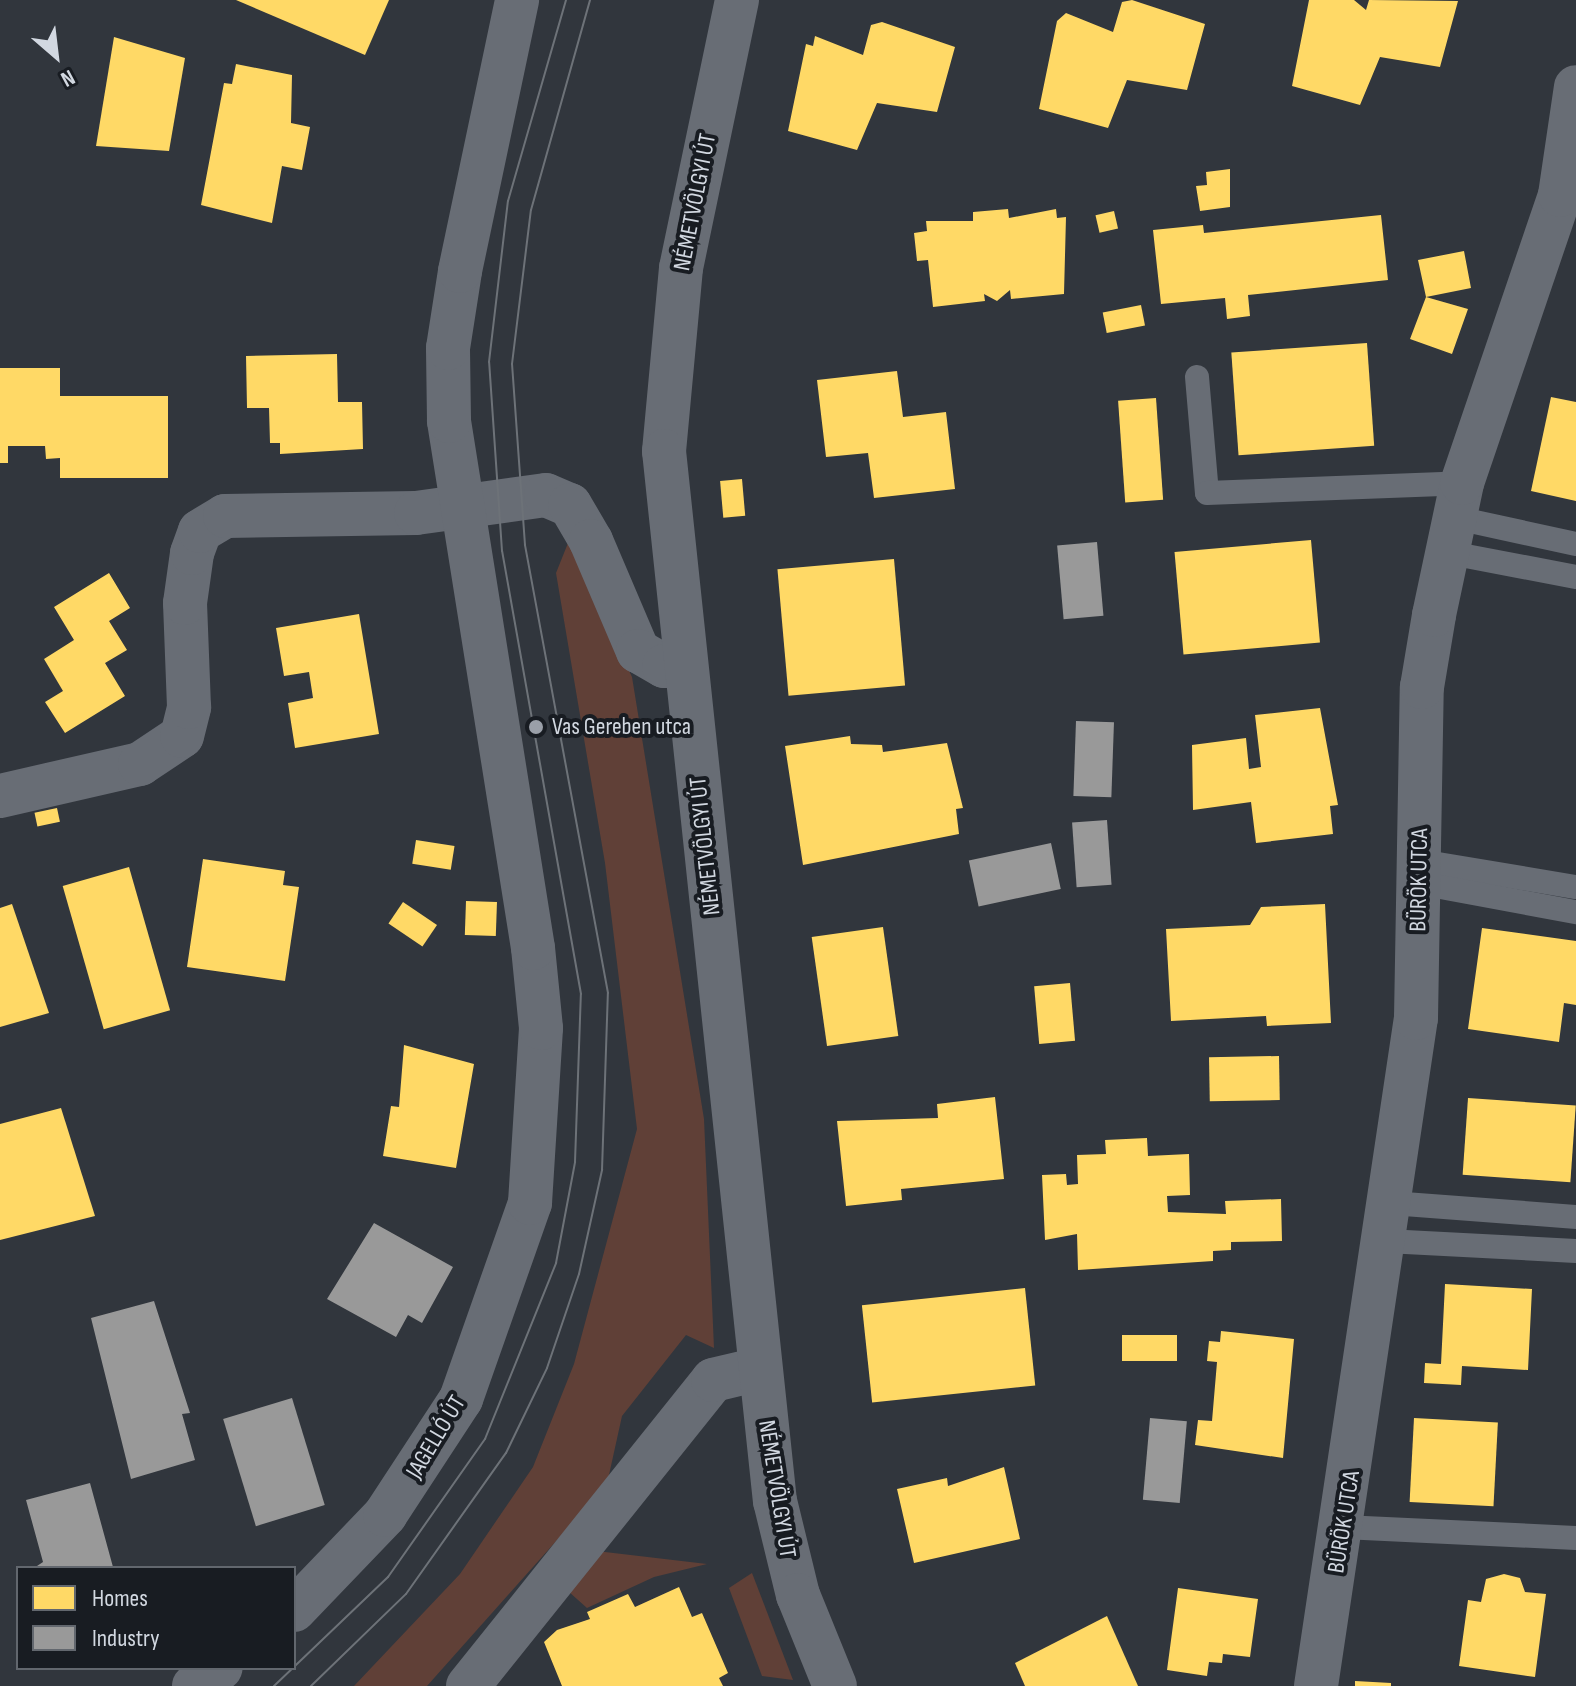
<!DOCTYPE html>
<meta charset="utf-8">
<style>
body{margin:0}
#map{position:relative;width:1576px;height:1686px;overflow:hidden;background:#31363d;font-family:"Sofia Sans Condensed",sans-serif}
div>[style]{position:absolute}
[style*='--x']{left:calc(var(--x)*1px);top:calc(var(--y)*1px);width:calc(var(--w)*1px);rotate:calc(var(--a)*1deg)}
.green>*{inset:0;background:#604037}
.homes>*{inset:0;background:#ffd966;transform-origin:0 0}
.industry>*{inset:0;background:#999;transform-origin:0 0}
.service>*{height:24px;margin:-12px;padding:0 12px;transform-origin:12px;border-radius:12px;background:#686d75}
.minor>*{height:44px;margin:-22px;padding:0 22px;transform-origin:22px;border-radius:22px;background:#686d75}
.tertiary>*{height:44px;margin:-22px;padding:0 22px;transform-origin:22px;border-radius:22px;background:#686d75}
.tram>*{height:2px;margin:-1px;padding:0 1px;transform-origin:1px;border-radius:1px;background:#6d7278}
.dots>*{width:22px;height:22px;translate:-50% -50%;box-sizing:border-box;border:4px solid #181c22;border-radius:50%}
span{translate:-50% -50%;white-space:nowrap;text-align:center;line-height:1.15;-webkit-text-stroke:8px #181c22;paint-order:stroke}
.street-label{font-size:24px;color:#d2d8e1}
.poi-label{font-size:24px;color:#d2d8e1}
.left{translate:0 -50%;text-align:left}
.legend{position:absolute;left:16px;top:1566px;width:280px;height:104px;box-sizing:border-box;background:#181c22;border:2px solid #62676e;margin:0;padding:10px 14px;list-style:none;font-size:24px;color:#d2d8e1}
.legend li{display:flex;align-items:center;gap:16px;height:40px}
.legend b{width:40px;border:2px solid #62676e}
.north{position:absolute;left:16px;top:16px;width:80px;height:80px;-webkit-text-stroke:6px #181c22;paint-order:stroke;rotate:152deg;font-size:22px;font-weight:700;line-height:32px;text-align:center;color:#d2d8e1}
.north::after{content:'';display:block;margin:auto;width:28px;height:36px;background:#d2d8e1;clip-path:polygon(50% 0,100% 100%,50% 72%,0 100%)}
</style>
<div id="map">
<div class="green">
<div style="clip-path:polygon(568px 543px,632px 677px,704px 1119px,714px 1348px,686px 1335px,622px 1416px,607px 1484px,427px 1686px,354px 1686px,460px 1574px,533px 1467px,574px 1364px,637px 1129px,605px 863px,556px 573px)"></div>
<div style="clip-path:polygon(584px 1551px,605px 1552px,707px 1564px,654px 1577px,587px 1608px,559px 1583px)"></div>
<div style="clip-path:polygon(752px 1573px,793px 1680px,762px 1676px,729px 1588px)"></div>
</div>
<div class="homes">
<div style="clip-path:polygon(236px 0,389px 0,365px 55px)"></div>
<div style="clip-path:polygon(1132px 0,1205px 24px,1187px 90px,1127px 80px,1108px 128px,1039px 109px,1057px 21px,1066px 13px,1113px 32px,1122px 2px)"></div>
<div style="clip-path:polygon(1309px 0,1354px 0,1366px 10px,1369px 0,1458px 1px,1440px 67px,1380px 57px,1360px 105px,1292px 86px)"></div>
<div style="clip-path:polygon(882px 22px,955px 47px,937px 112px,877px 103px,857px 150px,788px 131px,806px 44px,813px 46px,815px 36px,863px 55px,871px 25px)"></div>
<div style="clip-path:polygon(114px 37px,185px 58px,169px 151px,96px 146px)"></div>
<div style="clip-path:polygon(236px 64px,292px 75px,291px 123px,310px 127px,302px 170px,282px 166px,272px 223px,201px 205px,224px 83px,232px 84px)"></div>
<div style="clip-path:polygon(1230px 169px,1230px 207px,1200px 211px,1196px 186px,1207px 185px,1206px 172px)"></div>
<div style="clip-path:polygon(1008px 209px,1009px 218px,1056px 209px,1057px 218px,1066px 217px,1064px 294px,1011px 299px,1010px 290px,997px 301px,984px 294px,985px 301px,933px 307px,928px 260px,917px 261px,914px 233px,927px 231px,926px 221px,973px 221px,973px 212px)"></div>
<div style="left:1114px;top:211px;width:18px;height:19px;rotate:77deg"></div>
<div style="clip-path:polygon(1381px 215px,1388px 280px,1248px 295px,1250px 316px,1227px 319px,1225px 298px,1161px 304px,1153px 230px,1203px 225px,1204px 233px)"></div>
<div style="clip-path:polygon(1464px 251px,1471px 288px,1426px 297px,1468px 309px,1452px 354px,1410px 339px,1426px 297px,1418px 260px)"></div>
<div style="left:1141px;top:305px;width:21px;height:39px;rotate:79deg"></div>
<div style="left:1367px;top:343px;width:103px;height:136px;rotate:86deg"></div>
<div style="clip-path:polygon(337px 354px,338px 402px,362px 402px,363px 449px,280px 454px,280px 443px,270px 443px,269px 408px,247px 408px,246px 356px)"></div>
<div style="clip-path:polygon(0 368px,60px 368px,60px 396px,168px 396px,168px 478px,60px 478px,60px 458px,46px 459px,45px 446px,8px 446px,8px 463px,0 463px)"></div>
<div style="clip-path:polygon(897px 371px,903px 417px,946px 412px,955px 489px,874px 498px,868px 453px,826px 457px,817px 380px)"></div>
<div style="clip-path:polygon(1551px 397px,1576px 402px,1576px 501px,1531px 491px)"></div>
<div style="left:1156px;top:398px;width:102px;height:38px;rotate:86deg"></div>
<div style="left:742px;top:479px;width:37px;height:22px;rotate:85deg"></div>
<div style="left:1311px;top:540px;width:103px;height:137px;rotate:85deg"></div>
<div style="left:894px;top:559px;width:127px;height:117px;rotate:85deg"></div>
<div style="clip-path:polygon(109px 573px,130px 608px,109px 621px,127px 650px,105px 663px,125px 696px,65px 733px,45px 702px,63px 691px,44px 659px,74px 640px,54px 607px)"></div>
<div style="clip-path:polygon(359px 614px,379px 734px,295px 748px,288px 703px,313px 698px,309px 672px,284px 676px,276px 628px)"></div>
<div style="clip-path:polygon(1320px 708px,1338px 805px,1330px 806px,1333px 834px,1256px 843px,1251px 802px,1193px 810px,1192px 745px,1246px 738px,1249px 769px,1261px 767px,1255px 715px)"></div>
<div style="clip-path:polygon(850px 736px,851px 744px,882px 745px,883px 752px,947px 743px,963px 808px,956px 809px,959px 834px,803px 865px,785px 746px)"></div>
<div style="left:57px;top:808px;width:14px;height:23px;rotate:78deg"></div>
<div style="left:416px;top:840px;width:39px;height:24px;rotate:9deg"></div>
<div style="clip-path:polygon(203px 859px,285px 871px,283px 885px,299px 887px,285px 981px,187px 967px)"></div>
<div style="left:129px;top:867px;width:149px;height:69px;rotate:74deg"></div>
<div style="left:466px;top:901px;width:31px;height:34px;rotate:2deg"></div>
<div style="left:403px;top:902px;width:41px;height:26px;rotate:34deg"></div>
<div style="clip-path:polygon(12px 904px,49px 1013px,0 1027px,0 908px)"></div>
<div style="clip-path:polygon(1325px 904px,1331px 1023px,1267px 1026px,1266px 1016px,1171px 1021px,1166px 929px,1250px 925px,1261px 907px)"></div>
<div style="left:883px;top:927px;width:110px;height:72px;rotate:82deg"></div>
<div style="clip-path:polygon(1482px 928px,1576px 941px,1576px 1005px,1564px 1003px,1559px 1042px,1468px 1029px)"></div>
<div style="left:1070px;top:983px;width:58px;height:36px;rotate:85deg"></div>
<div style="clip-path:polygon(404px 1045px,474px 1064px,456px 1168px,383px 1156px,391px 1106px,399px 1107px)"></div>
<div style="left:1279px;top:1056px;width:44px;height:70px;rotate:89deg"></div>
<div style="clip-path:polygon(995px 1097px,1004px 1179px,901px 1189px,902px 1200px,846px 1206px,837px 1121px,938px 1118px,937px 1104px)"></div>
<div style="left:1468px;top:1098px;width:108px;height:77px;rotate:4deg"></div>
<div style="clip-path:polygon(61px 1108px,95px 1216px,0 1240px,0 1124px)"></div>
<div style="clip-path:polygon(1147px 1138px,1148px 1156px,1189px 1154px,1190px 1195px,1167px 1196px,1168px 1212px,1226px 1214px,1225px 1201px,1281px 1199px,1282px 1241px,1231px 1242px,1231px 1250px,1213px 1251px,1213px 1261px,1078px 1270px,1077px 1234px,1045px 1240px,1042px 1175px,1066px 1174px,1067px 1185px,1078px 1184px,1077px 1155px,1106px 1154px,1105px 1140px)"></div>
<div style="clip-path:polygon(1445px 1284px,1532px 1289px,1528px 1370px,1462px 1366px,1461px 1385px,1424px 1383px,1425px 1363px,1441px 1364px)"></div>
<div style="left:1025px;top:1288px;width:98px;height:164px;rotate:84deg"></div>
<div style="clip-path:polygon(1221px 1331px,1294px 1339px,1283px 1458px,1195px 1445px,1198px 1420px,1212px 1421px,1217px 1362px,1207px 1361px,1209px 1341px,1220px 1342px)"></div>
<div style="left:1122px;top:1335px;width:55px;height:26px"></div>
<div style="left:1414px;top:1418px;width:84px;height:84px;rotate:3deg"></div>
<div style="clip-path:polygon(1004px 1467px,1020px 1539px,914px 1563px,897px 1489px,947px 1478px,948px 1486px)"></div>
<div style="clip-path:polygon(1504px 1574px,1520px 1578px,1525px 1592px,1546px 1594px,1535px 1677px,1459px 1666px,1468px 1600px,1481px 1602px,1486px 1579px)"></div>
<div style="clip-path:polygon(679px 1587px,692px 1617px,702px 1613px,728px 1673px,719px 1678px,723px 1686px,562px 1686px,544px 1642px,557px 1630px,590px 1619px,587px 1612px,628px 1594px,635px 1607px)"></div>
<div style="clip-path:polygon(1178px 1588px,1258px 1599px,1250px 1657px,1223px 1654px,1222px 1663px,1209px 1662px,1207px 1676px,1167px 1670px)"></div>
<div style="clip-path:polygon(1107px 1616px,1138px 1686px,1025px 1686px,1015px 1663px)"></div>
<div style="clip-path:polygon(1355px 1681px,1391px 1683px,1391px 1686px,1355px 1686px)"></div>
</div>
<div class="industry">
<div style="left:1097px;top:542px;width:74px;height:40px;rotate:85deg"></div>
<div style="left:1076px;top:721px;width:38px;height:75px;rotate:2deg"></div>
<div style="left:1107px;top:820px;width:65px;height:35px;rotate:86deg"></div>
<div style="left:1051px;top:843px;width:47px;height:84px;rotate:78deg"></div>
<div style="clip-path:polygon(374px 1223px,453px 1267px,422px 1323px,408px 1315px,396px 1337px,327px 1299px)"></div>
<div style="clip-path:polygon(154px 1301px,190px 1413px,182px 1414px,195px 1460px,131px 1479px,91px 1318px)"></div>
<div style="left:292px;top:1398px;width:112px;height:72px;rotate:73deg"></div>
<div style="left:1150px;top:1418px;width:37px;height:82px;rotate:5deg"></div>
<div style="clip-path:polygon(90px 1483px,113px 1567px,34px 1568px,43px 1562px,26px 1500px)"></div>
</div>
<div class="service">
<div style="--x:1197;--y:377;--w:116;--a:85.1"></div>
<div style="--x:1207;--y:493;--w:255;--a:-2.2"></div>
<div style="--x:1452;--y:517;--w:127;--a:12.3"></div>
<div style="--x:1445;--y:552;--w:133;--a:10.8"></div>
<div style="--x:1420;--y:861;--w:158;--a:9.5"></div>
<div style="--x:1419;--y:883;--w:160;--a:10.5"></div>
<div style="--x:1391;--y:1203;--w:186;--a:4.3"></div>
<div style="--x:1386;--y:1241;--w:190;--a:3"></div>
<div style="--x:1343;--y:1527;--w:233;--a:2.7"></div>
</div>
<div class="minor">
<div style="--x:0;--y:796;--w:144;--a:-12.9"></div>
<div style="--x:140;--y:764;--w:50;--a:-33.7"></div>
<div style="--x:182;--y:736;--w:30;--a:-76"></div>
<div style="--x:189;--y:707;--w:104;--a:-92.2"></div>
<div style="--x:185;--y:603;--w:50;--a:-82"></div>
<div style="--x:192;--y:553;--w:23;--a:-70"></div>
<div style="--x:200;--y:531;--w:29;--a:-31"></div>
<div style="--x:225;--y:516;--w:191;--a:-0.9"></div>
<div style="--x:416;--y:513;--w:131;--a:-7.9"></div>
<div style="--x:546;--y:495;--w:26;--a:23"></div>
<div style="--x:570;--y:505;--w:42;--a:59.7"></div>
<div style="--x:591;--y:541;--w:120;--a:66.9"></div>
<div style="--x:638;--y:651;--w:30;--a:30"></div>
<div style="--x:664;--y:666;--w:22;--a:-5"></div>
<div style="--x:294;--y:1610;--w:132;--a:-46.2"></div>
<div style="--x:385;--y:1515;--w:139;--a:-56.8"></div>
<div style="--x:461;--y:1399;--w:208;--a:-70.6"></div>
<div style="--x:530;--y:1203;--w:175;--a:-86.4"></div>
<div style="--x:541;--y:1028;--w:80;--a:-95.7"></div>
<div style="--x:533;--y:948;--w:534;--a:-99.06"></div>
<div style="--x:449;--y:421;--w:73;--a:-90.8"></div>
<div style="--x:448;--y:348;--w:78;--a:-81.1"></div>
<div style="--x:460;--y:271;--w:277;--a:-78.1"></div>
<div style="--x:194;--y:1686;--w:32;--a:-34"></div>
<div style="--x:468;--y:1686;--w:392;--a:-51.3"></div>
<div style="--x:713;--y:1380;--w:47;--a:-13.4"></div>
</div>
<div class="tertiary">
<div style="--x:737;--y:0;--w:274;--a:101.8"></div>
<div style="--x:681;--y:268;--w:184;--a:95.3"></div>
<div style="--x:664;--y:451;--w:1056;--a:83.97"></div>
<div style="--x:775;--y:1501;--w:97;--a:76.3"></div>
<div style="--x:798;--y:1595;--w:98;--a:67.9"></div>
<div style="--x:1316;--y:1686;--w:675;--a:-81.49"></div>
<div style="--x:1416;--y:1018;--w:331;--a:-89"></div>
<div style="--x:1422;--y:687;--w:73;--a:-80.5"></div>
<div style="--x:1434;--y:615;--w:135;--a:-78"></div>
<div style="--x:1462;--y:483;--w:304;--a:-71.2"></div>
<div style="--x:1560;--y:195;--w:109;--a:-81.6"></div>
</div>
<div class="tram">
<div style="--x:274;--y:1686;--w:158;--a:-43.7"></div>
<div style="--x:388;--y:1577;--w:169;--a:-54.9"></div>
<div style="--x:485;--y:1439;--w:190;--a:-68"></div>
<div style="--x:556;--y:1263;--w:103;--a:-79.3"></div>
<div style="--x:575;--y:1162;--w:168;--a:-88"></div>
<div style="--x:581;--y:994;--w:450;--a:-100.1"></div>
<div style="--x:502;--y:551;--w:189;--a:-93.9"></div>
<div style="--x:489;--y:362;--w:162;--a:-83.3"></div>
<div style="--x:508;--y:201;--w:209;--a:-73.9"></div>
<div style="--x:311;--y:1686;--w:132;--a:-44.1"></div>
<div style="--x:406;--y:1594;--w:173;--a:-54.7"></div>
<div style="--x:506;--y:1453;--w:94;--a:-64.2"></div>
<div style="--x:547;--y:1368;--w:99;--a:-71.2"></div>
<div style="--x:579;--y:1274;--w:107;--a:-77.5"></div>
<div style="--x:602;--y:1170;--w:177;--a:-88.1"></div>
<div style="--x:608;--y:993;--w:456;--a:-100.5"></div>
<div style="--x:525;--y:545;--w:181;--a:-94.1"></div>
<div style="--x:512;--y:364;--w:155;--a:-83"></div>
<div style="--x:531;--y:210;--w:218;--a:-74.3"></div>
</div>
<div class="dots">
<div style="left:536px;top:727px;background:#9a9fa8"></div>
</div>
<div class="street-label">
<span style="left:695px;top:202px;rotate:-79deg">NÉMETVÖLGYI ÚT</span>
<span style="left:705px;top:846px;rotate:-96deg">NÉMETVÖLGYI ÚT</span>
<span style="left:1419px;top:880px;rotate:-89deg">BÜRÖK UTCA</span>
<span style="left:436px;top:1437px;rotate:-59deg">JAGELLÓ ÚT</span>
<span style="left:777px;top:1489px;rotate:81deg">NÉMETVÖLGYI ÚT</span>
<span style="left:1344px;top:1522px;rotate:-81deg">BÜRÖK UTCA</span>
</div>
<div class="poi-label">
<span class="left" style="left:552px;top:727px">Vas Gereben utca</span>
</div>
<ul class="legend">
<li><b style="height:22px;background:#ffd966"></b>Homes</li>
<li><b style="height:22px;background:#999"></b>Industry</li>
</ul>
<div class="north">N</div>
</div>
